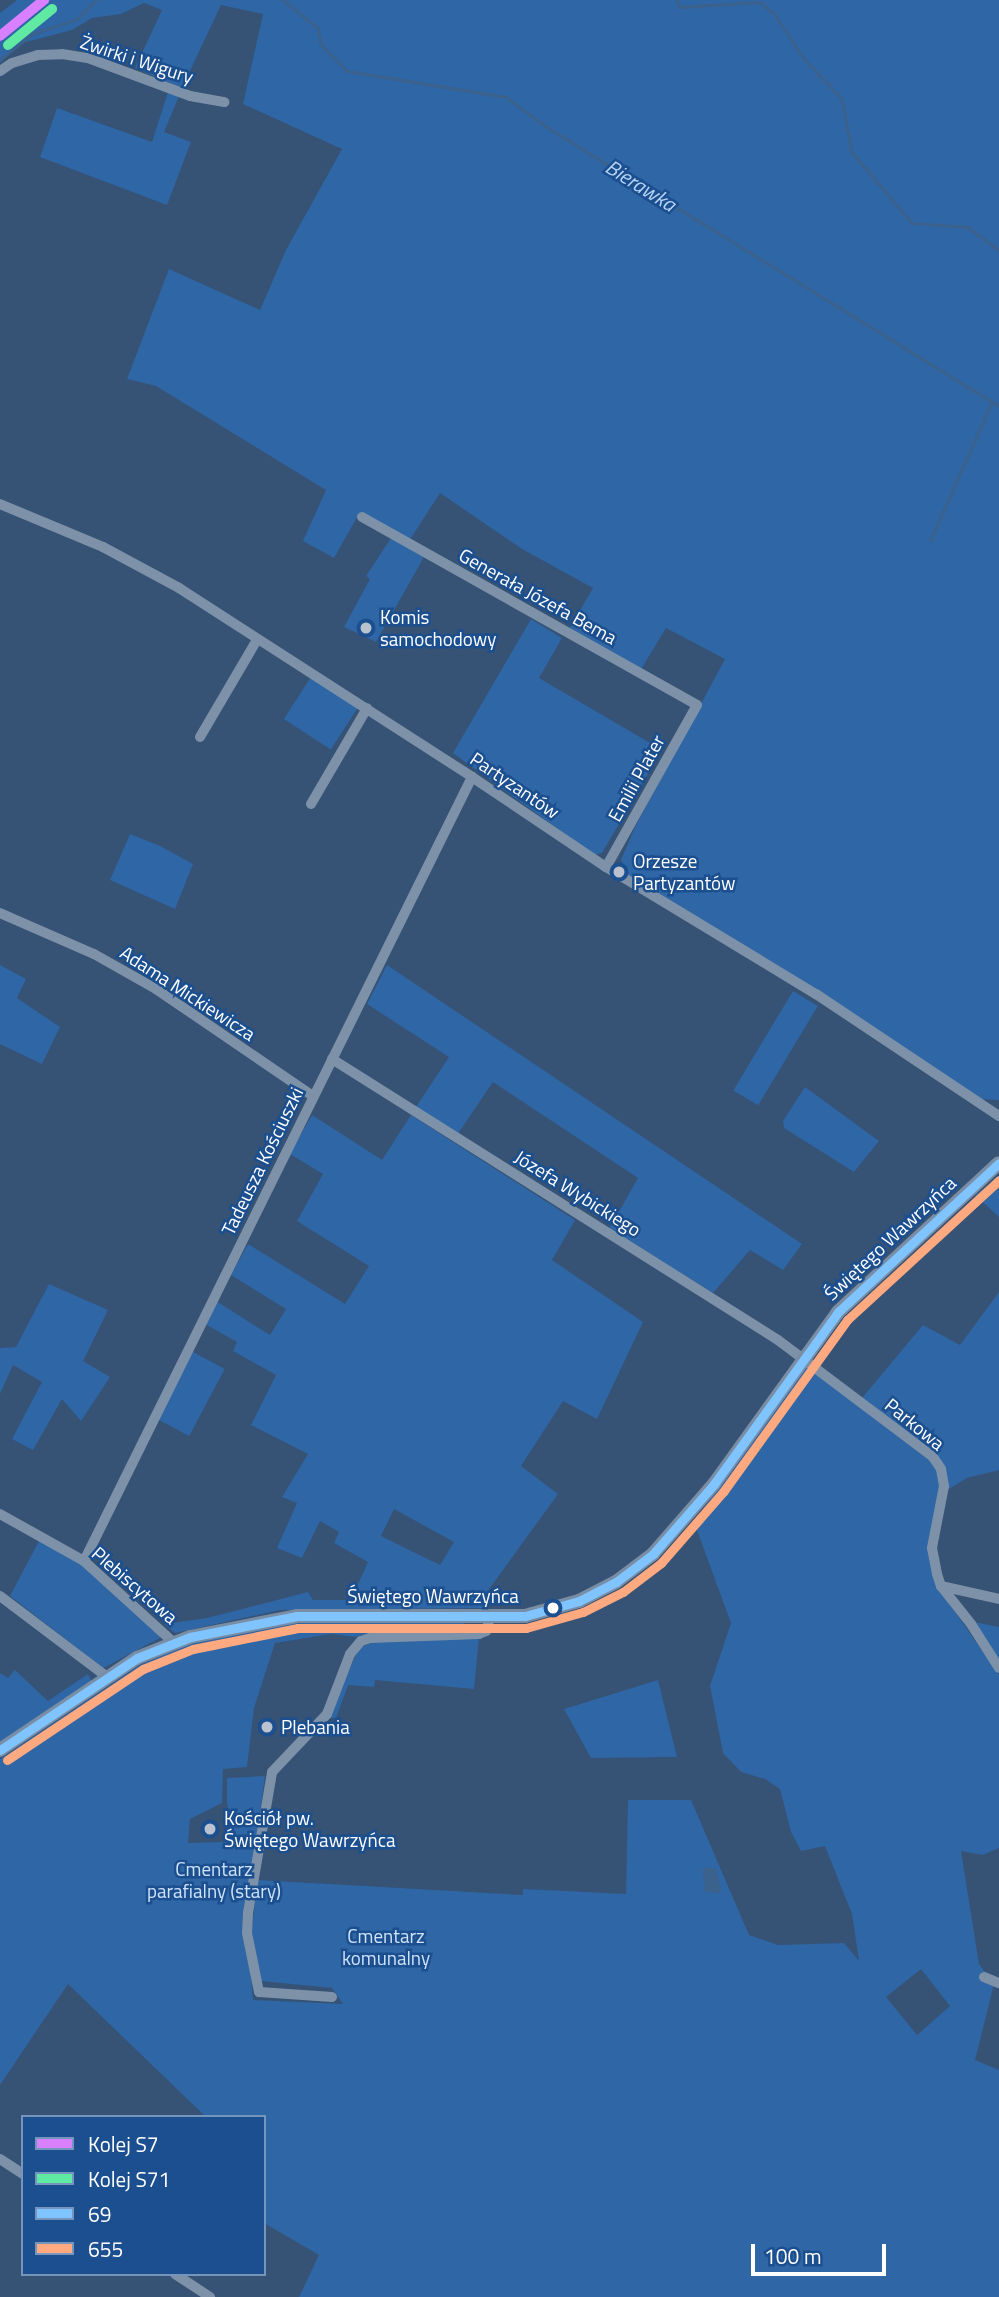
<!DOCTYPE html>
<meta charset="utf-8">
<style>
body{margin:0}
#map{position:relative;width:999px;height:2297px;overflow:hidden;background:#365274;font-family:"Titillium Web",sans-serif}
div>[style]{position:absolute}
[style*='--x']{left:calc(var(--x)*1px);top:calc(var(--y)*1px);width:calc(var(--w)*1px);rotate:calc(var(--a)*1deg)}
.green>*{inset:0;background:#2f66a5;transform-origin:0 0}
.water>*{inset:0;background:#3b618d}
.stream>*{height:2.5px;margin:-1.25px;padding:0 1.25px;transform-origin:1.25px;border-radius:1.25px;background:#3b618d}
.street>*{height:10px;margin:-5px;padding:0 5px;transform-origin:5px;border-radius:5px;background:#7d92a8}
.secondary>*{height:14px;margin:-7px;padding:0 7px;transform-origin:7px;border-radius:7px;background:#798da4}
.bus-1>*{height:9px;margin:-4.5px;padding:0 4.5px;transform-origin:4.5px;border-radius:4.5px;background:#80c4ff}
.bus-2>*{height:9px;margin:-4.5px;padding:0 4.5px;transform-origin:4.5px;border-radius:4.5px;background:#ffa980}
.rail-1>*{height:10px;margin:-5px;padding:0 5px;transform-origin:5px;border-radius:5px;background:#d880ff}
.rail-2>*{height:10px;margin:-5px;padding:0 5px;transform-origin:5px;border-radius:5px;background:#60e9a3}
.dots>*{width:19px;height:19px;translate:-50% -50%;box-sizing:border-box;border:4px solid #1b4f8f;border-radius:50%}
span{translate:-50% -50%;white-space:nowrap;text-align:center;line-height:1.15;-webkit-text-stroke:5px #1b4f8f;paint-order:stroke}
.street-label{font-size:19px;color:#fff}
.poi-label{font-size:19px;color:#fff}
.left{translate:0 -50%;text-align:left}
.park-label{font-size:19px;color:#cfe3fa}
.water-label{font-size:21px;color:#b5d3f5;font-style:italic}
.legend{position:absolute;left:21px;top:2115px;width:245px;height:161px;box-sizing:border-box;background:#1b4f8f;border:2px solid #7695bc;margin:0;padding:9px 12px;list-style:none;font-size:21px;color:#fff}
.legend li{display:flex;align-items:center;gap:14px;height:35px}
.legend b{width:35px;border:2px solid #7695bc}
.scale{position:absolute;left:751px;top:2244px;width:135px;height:32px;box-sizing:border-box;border:4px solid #fff;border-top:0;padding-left:9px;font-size:21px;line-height:24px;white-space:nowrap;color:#fff;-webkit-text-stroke:5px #1b4f8f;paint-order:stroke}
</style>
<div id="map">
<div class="green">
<div style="clip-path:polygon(17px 0,38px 0,0 31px,0 13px)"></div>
<div style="clip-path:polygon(49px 0,999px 0,999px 1100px,981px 1099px,628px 875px,621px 860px,635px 827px,725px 659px,666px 628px,640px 671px,568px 631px,593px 588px,522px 549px,440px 493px,409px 541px,360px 512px,334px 558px,303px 541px,326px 490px,156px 386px,127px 379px,169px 269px,260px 310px,286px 250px,342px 149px,243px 104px,263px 14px,221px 5px,182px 88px,135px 68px,162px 10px,144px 3px,121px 14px,92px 18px,72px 30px,22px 43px,0 63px,0 40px)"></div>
<div style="clip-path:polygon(168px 92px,179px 96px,164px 132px,191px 142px,167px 205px,40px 157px,57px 108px,152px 142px)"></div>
<div style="clip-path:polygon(391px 538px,424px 557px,376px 642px,344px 627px,370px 579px,366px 576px)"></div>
<div style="clip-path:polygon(531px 619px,562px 638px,539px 678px,662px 750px,602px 853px,594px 855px,453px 753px)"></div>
<div style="left:311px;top:677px;width:56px;height:50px;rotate:33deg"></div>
<div style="clip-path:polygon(130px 834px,160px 846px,193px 864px,175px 909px,110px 880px)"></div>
<div style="clip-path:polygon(0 965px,26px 979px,17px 998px,60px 1027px,42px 1064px,0 1044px)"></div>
<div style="clip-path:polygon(387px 965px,802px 1244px,783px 1270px,750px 1250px,713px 1293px,609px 1229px,638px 1178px,493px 1082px,457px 1135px,416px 1107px,449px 1057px,367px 1004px)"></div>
<div style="left:793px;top:991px;width:29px;height:116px;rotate:31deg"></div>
<div style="clip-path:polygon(805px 1087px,879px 1141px,854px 1172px,784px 1128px,783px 1121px)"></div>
<div style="clip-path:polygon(evenodd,312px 1115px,382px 1160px,411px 1115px,575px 1220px,552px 1260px,643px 1322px,597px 1419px,563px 1401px,521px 1466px,558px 1494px,484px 1596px,488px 1608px,280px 1610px,175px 1633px,164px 1624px,207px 1618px,308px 1592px,313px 1600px,351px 1600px,368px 1562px,334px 1543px,339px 1532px,320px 1521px,302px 1558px,277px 1548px,297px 1503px,282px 1497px,308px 1454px,251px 1425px,276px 1375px,233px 1351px,237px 1342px,205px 1324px,216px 1301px,270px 1335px,286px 1309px,231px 1275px,248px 1244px,345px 1304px,369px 1266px,297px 1221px,323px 1174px,290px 1154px,312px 1115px,394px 1509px,454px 1542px,440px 1565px,381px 1536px,394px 1509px)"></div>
<div style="clip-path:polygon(999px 1178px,999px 1217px,975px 1195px)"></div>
<div style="clip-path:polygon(49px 1284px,108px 1310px,83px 1361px,110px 1377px,81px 1421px,62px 1399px,33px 1450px,12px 1439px,42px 1382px,13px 1365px,0 1394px,0 1348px,16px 1347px)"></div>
<div style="clip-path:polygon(evenodd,999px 1292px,999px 1470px,967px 1478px,941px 1494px,930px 1536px,944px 1596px,999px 1675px,999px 1848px,983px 1855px,961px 1851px,979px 1964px,994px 1984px,975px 2060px,999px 2070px,999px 2297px,299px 2297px,319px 2255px,264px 2223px,264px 2117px,206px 2117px,68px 1984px,0 2085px,0 1759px,140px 1665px,196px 1640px,271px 1625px,333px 1621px,465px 1623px,461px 1630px,371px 1633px,355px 1637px,331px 1634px,275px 1643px,254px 1708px,247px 1767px,223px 1769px,222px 1803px,190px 1819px,188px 1843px,223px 1842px,228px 1839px,233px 1833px,227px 1803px,227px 1778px,265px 1776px,246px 1913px,253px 2000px,343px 2004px,332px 1988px,261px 1981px,251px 1934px,258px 1880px,523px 1895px,523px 1889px,626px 1894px,628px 1800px,691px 1800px,749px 1935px,778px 1945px,844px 1943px,859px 1961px,852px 1914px,825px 1846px,801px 1851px,791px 1832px,780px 1789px,765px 1779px,741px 1772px,723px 1753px,710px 1686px,731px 1623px,694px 1522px,806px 1365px,862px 1398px,923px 1325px,960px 1345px,999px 1292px,921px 1969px,950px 2006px,917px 2035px,886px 1997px,921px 1969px)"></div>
<div style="left:193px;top:1352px;width:36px;height:76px;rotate:28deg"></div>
<div style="clip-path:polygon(40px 1539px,82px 1564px,159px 1632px,160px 1638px,103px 1668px,10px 1596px)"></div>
<div style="clip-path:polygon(974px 1622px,999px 1627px,999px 1661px)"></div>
<div style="clip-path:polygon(479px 1638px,474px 1689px,375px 1680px,374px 1687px,348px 1685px,336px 1718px,327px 1718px,359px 1648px,374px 1642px)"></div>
<div style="clip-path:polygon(15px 1670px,48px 1701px,88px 1674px,92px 1682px,0 1743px,0 1673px,8px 1678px)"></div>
<div style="clip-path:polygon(658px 1680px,677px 1757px,591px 1758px,564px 1709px)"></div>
</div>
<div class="water">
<div style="clip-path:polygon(703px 1868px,715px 1868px,717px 1871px,721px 1889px,719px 1893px,705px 1892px)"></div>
</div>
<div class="stream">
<div style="--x:283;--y:0;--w:45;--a:38.7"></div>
<div style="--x:318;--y:28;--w:16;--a:79"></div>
<div style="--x:321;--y:44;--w:37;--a:46"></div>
<div style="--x:347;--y:71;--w:161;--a:9.3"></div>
<div style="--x:506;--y:97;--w:54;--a:36"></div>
<div style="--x:550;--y:129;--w:528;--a:31.67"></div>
<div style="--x:677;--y:0;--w:8;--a:67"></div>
<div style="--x:680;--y:7;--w:80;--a:-3.6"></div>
<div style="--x:760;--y:2;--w:18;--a:38"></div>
<div style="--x:774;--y:13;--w:53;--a:56.6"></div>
<div style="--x:803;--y:57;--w:57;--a:47.1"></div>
<div style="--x:842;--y:99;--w:54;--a:79.3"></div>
<div style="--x:852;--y:152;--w:93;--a:49.8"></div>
<div style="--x:912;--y:223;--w:56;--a:4.1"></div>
<div style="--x:968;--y:227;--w:39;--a:37"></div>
<div style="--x:0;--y:60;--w:41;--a:-39.1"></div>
<div style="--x:32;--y:34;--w:47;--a:-18.4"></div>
<div style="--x:77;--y:19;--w:27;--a:-45"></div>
<div style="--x:930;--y:541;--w:152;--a:-66"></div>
</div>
<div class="street">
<div style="--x:0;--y:71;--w:14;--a:-34"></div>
<div style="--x:12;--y:63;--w:27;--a:-17"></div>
<div style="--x:38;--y:55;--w:24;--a:-2"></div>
<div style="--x:62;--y:54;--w:26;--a:9"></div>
<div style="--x:88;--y:58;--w:109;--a:20.4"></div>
<div style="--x:190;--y:96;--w:35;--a:10"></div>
<div style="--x:0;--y:504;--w:112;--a:22.7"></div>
<div style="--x:103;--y:547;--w:86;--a:28.3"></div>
<div style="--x:179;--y:588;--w:349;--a:32.8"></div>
<div style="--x:472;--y:777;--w:161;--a:33.9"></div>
<div style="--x:606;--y:867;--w:245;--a:31.2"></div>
<div style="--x:816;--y:994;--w:220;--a:33.7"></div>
<div style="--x:362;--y:517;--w:384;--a:29.3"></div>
<div style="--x:697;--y:705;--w:186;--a:119.3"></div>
<div style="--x:200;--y:737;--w:113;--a:-59.6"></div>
<div style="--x:311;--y:804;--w:111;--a:-59.7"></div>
<div style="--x:0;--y:913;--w:103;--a:23.6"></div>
<div style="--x:94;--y:954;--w:71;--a:29.4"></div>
<div style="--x:156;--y:989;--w:190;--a:34.3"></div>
<div style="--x:332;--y:1059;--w:527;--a:32.21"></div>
<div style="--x:778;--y:1340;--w:194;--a:37"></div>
<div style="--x:933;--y:1457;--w:14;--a:56"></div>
<div style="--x:941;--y:1469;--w:17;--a:80"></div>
<div style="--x:944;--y:1486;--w:63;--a:101"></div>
<div style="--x:932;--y:1548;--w:26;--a:79"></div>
<div style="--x:937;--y:1574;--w:13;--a:72"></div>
<div style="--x:941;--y:1586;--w:48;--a:51.7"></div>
<div style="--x:971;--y:1624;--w:52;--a:57.5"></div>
<div style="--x:0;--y:1514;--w:96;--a:29.2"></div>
<div style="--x:84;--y:1561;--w:120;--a:42.3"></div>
<div style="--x:84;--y:1561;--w:875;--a:-63.67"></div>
<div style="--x:941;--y:1586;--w:59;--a:12.6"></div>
<div style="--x:0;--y:1596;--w:134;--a:37.1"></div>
<div style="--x:984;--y:1977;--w:16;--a:22"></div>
<div style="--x:332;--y:1997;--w:73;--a:-176.1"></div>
<div style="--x:259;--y:1992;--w:60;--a:-101.5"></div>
<div style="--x:247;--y:1933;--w:20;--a:-87"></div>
<div style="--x:248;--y:1913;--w:143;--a:-80.3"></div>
<div style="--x:272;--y:1772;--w:80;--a:-46.5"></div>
<div style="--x:327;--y:1714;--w:64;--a:-69"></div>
<div style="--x:350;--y:1654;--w:17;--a:-50"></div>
<div style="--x:361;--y:1641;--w:9;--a:-18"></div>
<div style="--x:370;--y:1638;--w:109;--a:-2.1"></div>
<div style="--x:479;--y:1634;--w:8;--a:-23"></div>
<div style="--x:486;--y:1631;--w:15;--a:-74"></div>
<div style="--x:0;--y:2159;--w:27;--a:33"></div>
<div style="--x:175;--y:2274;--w:42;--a:33.3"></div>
</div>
<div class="secondary">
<div style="--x:0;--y:1750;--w:165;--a:-33.9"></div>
<div style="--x:137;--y:1658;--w:57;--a:-21.6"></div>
<div style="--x:190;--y:1637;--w:109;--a:-11.1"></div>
<div style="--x:297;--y:1616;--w:228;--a:0"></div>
<div style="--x:525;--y:1616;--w:56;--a:-15.5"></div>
<div style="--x:579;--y:1601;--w:42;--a:-27.2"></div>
<div style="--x:616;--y:1582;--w:46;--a:-37.1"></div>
<div style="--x:653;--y:1554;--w:93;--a:-48.9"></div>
<div style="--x:714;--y:1484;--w:212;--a:-54.2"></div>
<div style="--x:838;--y:1312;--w:219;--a:-42.8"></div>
</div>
<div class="bus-1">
<div style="--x:0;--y:1750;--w:165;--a:-33.9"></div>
<div style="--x:137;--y:1658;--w:57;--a:-21.6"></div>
<div style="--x:190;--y:1637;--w:109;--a:-11.1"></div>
<div style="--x:297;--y:1616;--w:228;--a:0"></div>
<div style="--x:525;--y:1616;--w:56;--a:-15.5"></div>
<div style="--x:579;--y:1601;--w:42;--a:-27.2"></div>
<div style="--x:616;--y:1582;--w:46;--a:-37.1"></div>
<div style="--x:653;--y:1554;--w:93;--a:-48.9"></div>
<div style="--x:714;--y:1484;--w:212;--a:-54.2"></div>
<div style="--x:838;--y:1312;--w:219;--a:-42.8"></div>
</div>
<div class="bus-2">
<div style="--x:7;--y:1760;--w:164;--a:-33.8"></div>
<div style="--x:143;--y:1669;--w:54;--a:-21.8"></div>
<div style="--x:193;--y:1649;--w:107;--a:-11.3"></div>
<div style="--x:298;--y:1628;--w:228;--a:0"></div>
<div style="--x:526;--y:1628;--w:59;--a:-15.7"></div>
<div style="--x:583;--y:1612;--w:45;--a:-26.6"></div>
<div style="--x:623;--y:1592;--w:48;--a:-37.3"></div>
<div style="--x:661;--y:1563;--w:94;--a:-48.9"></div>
<div style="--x:723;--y:1492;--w:212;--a:-54.2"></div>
<div style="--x:847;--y:1320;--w:207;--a:-42.6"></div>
</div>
<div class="rail-1">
<div style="--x:0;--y:36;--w:57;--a:-39.3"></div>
</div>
<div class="rail-2">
<div style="--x:8;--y:45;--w:57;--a:-39.3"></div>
</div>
<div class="dots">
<div style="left:366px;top:628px;background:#b9c2ce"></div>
<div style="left:619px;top:872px;background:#b9c2ce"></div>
<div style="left:553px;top:1608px;background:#fff"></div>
<div style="left:267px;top:1727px;background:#b9c2ce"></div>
<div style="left:210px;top:1829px;background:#b9c2ce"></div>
</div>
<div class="street-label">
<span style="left:137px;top:59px;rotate:18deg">Żwirki i Wigury</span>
<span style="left:538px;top:596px;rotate:29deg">Generała Józefa Bema</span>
<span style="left:636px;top:778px;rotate:-61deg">Emilii Plater</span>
<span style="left:515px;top:785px;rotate:34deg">Partyzantów</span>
<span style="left:188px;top:993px;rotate:33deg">Adama Mickiewicza</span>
<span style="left:262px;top:1161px;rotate:-64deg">Tadeusza Kościuszki</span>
<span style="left:578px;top:1193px;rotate:32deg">Józefa Wybickiego</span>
<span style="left:890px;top:1238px;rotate:-43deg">Świętego Wawrzyńca</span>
<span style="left:915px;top:1424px;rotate:39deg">Parkowa</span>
<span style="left:135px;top:1585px;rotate:41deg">Plebiscytowa</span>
<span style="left:433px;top:1596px">Świętego Wawrzyńca</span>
</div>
<div class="poi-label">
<span class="left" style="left:380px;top:628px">Komis<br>samochodowy</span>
<span class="left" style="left:633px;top:872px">Orzesze<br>Partyzantów</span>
<span class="left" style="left:281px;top:1727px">Plebania</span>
<span class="left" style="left:224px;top:1829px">Kościół pw.<br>Świętego Wawrzyńca</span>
</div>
<div class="park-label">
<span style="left:214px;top:1880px">Cmentarz<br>parafialny (stary)</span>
<span style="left:386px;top:1947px">Cmentarz<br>komunalny</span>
</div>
<div class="water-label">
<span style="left:641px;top:185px;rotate:32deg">Bierawka</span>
</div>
<ul class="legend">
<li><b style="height:9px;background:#d880ff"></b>Kolej S7</li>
<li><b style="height:9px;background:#60e9a3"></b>Kolej S71</li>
<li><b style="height:9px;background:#80c4ff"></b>69</li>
<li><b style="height:9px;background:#ffa980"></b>655</li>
</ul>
<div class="scale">100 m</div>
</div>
